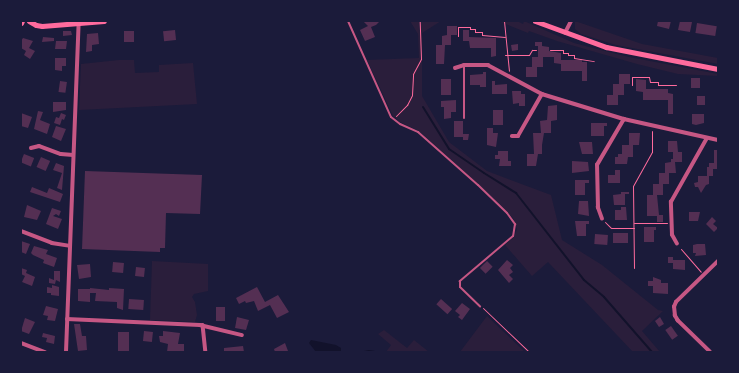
<!DOCTYPE html>
<style>
body{margin:0}
#map{position:relative;width:739px;height:373px;overflow:hidden;background:#1b1b3a;font-family:Signika,sans-serif}
div>[style]{position:absolute}
[style*='--x']{left:calc(var(--x)*1px);top:calc(var(--y)*1px);width:calc(var(--w)*1px);rotate:calc(var(--a)*1deg)}
.green>*{inset:0;background:#2a1e3b}
.water>*{inset:0;background:#12122b}
.stream>*{height:2px;margin:-1px;padding:0 1px;transform-origin:1px;border-radius:1px;background:#12122b}
.building>*{inset:0;background:#542f53;transform-origin:0 0}
.path>*{height:1px;margin:-0.5px;padding:0 0.5px;transform-origin:0.5px;border-radius:0.5px;background:#ff6b9d}
.service>*{height:2px;margin:-1px;padding:0 1px;transform-origin:1px;border-radius:1px;background:#c65784}
.minor>*{height:3.5px;margin:-1.75px;padding:0 1.75px;transform-origin:1.75px;border-radius:1.75px;background:#c65784}
.secondary>*{height:5px;margin:-2.5px;padding:0 2.5px;transform-origin:2.5px;border-radius:2.5px;background:#ff6b9d}
span{translate:-50% -50%;white-space:nowrap;text-align:center;line-height:1.15;-webkit-text-stroke:4px #1b1b3a;paint-order:stroke}
.frame{position:absolute;inset:0;border:22px solid #1b1b3a;pointer-events:none}
</style>
<div id="map">
<div class="green">
<div style="clip-path:polygon(410px 21px,441px 21px,422px 33px,422px 96px,449px 142px,487px 171px,551px 195px,562px 240px,602px 265px,658px 310px,663px 311px,642px 331px,660px 352px,633px 352px,548px 262px,532px 276px,505px 245px,514px 237px,517px 229px,513px 218px,478px 184px,419px 131px,400px 122px,393px 116px,367px 60px,419px 58px,418px 34px)"></div>
<div style="clip-path:polygon(498px 21px,517px 21px,523px 24px,524px 21px,574px 43px,593px 48px,629px 57px,718px 74px,718px 76px,678px 74px,637px 64px,557px 41px,529px 31px,528px 33px)"></div>
<div style="clip-path:polygon(575px 21px,642px 44px,718px 58px,718px 64px,616px 45px,581px 34px,575px 29px)"></div>
<div style="clip-path:polygon(119px 60px,134px 60px,135px 73px,159px 72px,159px 65px,193px 63px,197px 104px,79px 110px,81px 64px)"></div>
<div style="clip-path:polygon(152px 261px,208px 264px,208px 291px,194px 294px,192px 297px,195px 302px,197px 315px,195px 322px,150px 320px)"></div>
<div style="clip-path:polygon(487px 316px,525px 352px,460px 352px)"></div>
<div style="clip-path:polygon(384px 330px,407px 348px,414px 340px,429px 352px,386px 352px,391px 345px,378px 334px)"></div>
</div>
<div class="water">
<div style="clip-path:polygon(311px 340px,336px 345px,341px 348px,341px 352px,316px 352px,309px 343px)"></div>
</div>
<div class="stream">
<div style="--x:423;--y:107;--w:49;--a:58.2"></div>
<div style="--x:449;--y:149;--w:42;--a:34.4"></div>
<div style="--x:484;--y:173;--w:38;--a:32"></div>
<div style="--x:516;--y:193;--w:110;--a:52"></div>
<div style="--x:584;--y:280;--w:26;--a:40"></div>
<div style="--x:604;--y:297;--w:73;--a:48.9"></div>
<div style="--x:364;--y:352;--w:5;--a:-11"></div>
<div style="--x:369;--y:351;--w:6;--a:9"></div>
</div>
<div class="building">
<div style="clip-path:polygon(363px 21px,380px 21px,376px 25px,371px 27px,375px 37px,365px 41px,360px 30px,368px 26px)"></div>
<div style="clip-path:polygon(658px 21px,671px 21px,669px 29px,657px 26px)"></div>
<div style="clip-path:polygon(680px 21px,692px 22px,690px 32px,678px 30px)"></div>
<div style="left:697px;top:23px;width:20px;height:10px;rotate:9deg"></div>
<div style="clip-path:polygon(447px 26px,457px 26px,457px 35px,451px 35px,451px 45px,445px 45px,444px 64px,436px 64px,436px 45px,442px 45px,442px 36px,447px 35px)"></div>
<div style="left:175px;top:30px;width:10px;height:12px;rotate:84deg"></div>
<div style="clip-path:polygon(463px 30px,469px 30px,469px 37px,496px 38px,496px 56px,491px 57px,491px 48px,470px 48px,469px 41px,463px 41px)"></div>
<div style="clip-path:polygon(63px 31px,71px 31px,72px 35px,63px 36px)"></div>
<div style="left:124px;top:31px;width:10px;height:11px"></div>
<div style="clip-path:polygon(98px 33px,99px 44px,92px 45px,92px 51px,86px 52px,87px 34px)"></div>
<div style="clip-path:polygon(43px 37px,54px 38px,54px 41px,42px 42px)"></div>
<div style="clip-path:polygon(23px 38px,33px 41px,29px 48px,35px 51px,30px 59px,24px 55px,26px 51px,21px 48px,21px 41px)"></div>
<div style="clip-path:polygon(56px 41px,67px 41px,66px 49px,55px 49px)"></div>
<div style="clip-path:polygon(535px 42px,542px 42px,542px 46px,549px 47px,549px 51px,561px 53px,561px 60px,582px 60px,582px 62px,587px 62px,587px 81px,582px 81px,582px 71px,561px 71px,561px 64px,554px 63px,554px 57px,543px 57px,543px 67px,537px 67px,537px 77px,526px 77px,526px 67px,532px 67px,532px 57px,538px 57px,538px 46px,535px 46px)"></div>
<div style="clip-path:polygon(518px 44px,518px 50px,512px 51px,511px 45px)"></div>
<div style="clip-path:polygon(55px 58px,66px 58px,66px 66px,62px 66px,62px 71px,55px 70px)"></div>
<div style="clip-path:polygon(483px 72px,486px 72px,486px 87px,480px 87px,480px 85px,470px 85px,470px 75px,483px 74px)"></div>
<div style="clip-path:polygon(619px 74px,630px 74px,630px 84px,624px 84px,624px 95px,618px 95px,618px 105px,607px 105px,607px 95px,613px 95px,613px 84px,619px 84px)"></div>
<div style="left:691px;top:78px;width:9px;height:10px"></div>
<div style="left:441px;top:79px;width:10px;height:16px"></div>
<div style="clip-path:polygon(636px 79px,646px 80px,646px 89px,668px 89px,668px 93px,673px 94px,673px 114px,668px 114px,668px 100px,643px 100px,643px 92px,636px 91px)"></div>
<div style="left:60px;top:81px;width:7px;height:11px;rotate:8deg"></div>
<div style="clip-path:polygon(492px 81px,495px 81px,495px 85px,507px 84px,507px 94px,492px 94px)"></div>
<div style="clip-path:polygon(512px 91px,521px 91px,521px 94px,525px 94px,525px 106px,519px 106px,519px 103px,513px 104px)"></div>
<div style="left:697px;top:96px;width:8px;height:9px"></div>
<div style="clip-path:polygon(456px 100px,456px 112px,451px 112px,451px 118px,444px 119px,444px 107px,441px 107px,441px 101px)"></div>
<div style="clip-path:polygon(53px 102px,66px 102px,66px 110px,53px 112px)"></div>
<div style="clip-path:polygon(557px 105px,557px 120px,551px 121px,551px 133px,544px 133px,542px 145px,542px 154px,538px 154px,536px 166px,527px 166px,527px 154px,534px 154px,533px 133px,541px 133px,540px 121px,547px 120px,548px 106px)"></div>
<div style="left:493px;top:110px;width:10px;height:15px"></div>
<div style="clip-path:polygon(38px 111px,43px 112px,40px 120px,50px 124px,47px 134px,34px 129px)"></div>
<div style="clip-path:polygon(21px 113px,32px 117px,28px 128px,21px 126px)"></div>
<div style="clip-path:polygon(61px 113px,66px 115px,64px 120px,62px 119px,60px 125px,54px 123px,56px 117px,59px 118px)"></div>
<div style="clip-path:polygon(692px 114px,704px 114px,704px 123px,696px 125px,692px 124px)"></div>
<div style="clip-path:polygon(454px 121px,463px 121px,463px 134px,469px 134px,468px 140px,463px 140px,463px 137px,454px 137px)"></div>
<div style="clip-path:polygon(591px 123px,607px 123px,607px 126px,604px 126px,604px 136px,591px 136px)"></div>
<div style="clip-path:polygon(56px 126px,66px 129px,61px 141px,52px 137px)"></div>
<div style="clip-path:polygon(487px 128px,493px 128px,493px 133px,498px 133px,496px 147px,487px 145px)"></div>
<div style="clip-path:polygon(629px 133px,640px 133px,639px 145px,633px 145px,633px 157px,628px 157px,627px 164px,615px 164px,615px 157px,618px 157px,618px 154px,622px 154px,622px 145px,629px 145px)"></div>
<div style="clip-path:polygon(668px 141px,677px 141px,678px 152px,682px 152px,682px 162px,675px 162px,676px 173px,669px 173px,669px 184px,663px 184px,663px 195px,657px 195px,659px 215px,663px 215px,663px 222px,657px 222px,657px 216px,647px 216px,647px 195px,653px 195px,653px 184px,659px 184px,659px 173px,665px 173px,665px 163px,671px 162px,671px 159px,673px 159px,673px 152px,668px 152px)"></div>
<div style="clip-path:polygon(579px 142px,592px 142px,593px 154px,582px 154px)"></div>
<div style="clip-path:polygon(714px 150px,718px 150px,718px 169px,713px 169px,713px 176px,709px 176px,709px 184px,706px 185px,701px 193px,698px 187px,695px 187px,694px 183px,698px 182px,698px 176px,707px 176px,707px 167px,709px 167px,709px 163px,714px 163px)"></div>
<div style="clip-path:polygon(498px 151px,508px 151px,508px 161px,511px 161px,511px 166px,499px 166px,500px 159px,495px 159px,495px 155px,498px 155px)"></div>
<div style="left:24px;top:154px;width:11px;height:9px;rotate:22deg"></div>
<div style="left:41px;top:157px;width:10px;height:11px;rotate:24deg"></div>
<div style="clip-path:polygon(572px 161px,588px 162px,589px 171px,572px 173px)"></div>
<div style="clip-path:polygon(56px 163px,64px 166px,62px 190px,57px 188px,62px 173px,53px 170px)"></div>
<div style="clip-path:polygon(615px 170px,620px 170px,620px 183px,608px 183px,608px 175px,615px 175px)"></div>
<div style="clip-path:polygon(85px 171px,202px 175px,200px 214px,166px 213px,165px 248px,160px 248px,160px 252px,82px 249px)"></div>
<div style="clip-path:polygon(575px 180px,589px 180px,589px 183px,585px 183px,585px 195px,575px 195px)"></div>
<div style="clip-path:polygon(32px 187px,47px 193px,49px 188px,63px 194px,60px 202px,30px 192px)"></div>
<div style="clip-path:polygon(621px 192px,629px 192px,629px 194px,625px 194px,625px 205px,614px 205px,613px 195px,621px 194px)"></div>
<div style="clip-path:polygon(579px 201px,588px 201px,589px 216px,578px 214px)"></div>
<div style="clip-path:polygon(27px 205px,41px 211px,37px 220px,24px 217px)"></div>
<div style="clip-path:polygon(621px 207px,626px 207px,627px 220px,615px 220px,615px 210px,621px 210px)"></div>
<div style="clip-path:polygon(52px 208px,61px 211px,59px 216px,56px 214px,53px 216px,62px 219px,58px 229px,46px 224px)"></div>
<div style="clip-path:polygon(689px 212px,700px 212px,698px 221px,689px 221px)"></div>
<div style="clip-path:polygon(712px 217px,716px 221px,713px 224px,718px 228px,714px 232px,706px 224px)"></div>
<div style="clip-path:polygon(575px 221px,589px 221px,589px 224px,586px 224px,586px 236px,577px 236px)"></div>
<div style="clip-path:polygon(644px 227px,656px 227px,656px 230px,654px 230px,654px 242px,644px 242px)"></div>
<div style="left:613px;top:233px;width:15px;height:10px"></div>
<div style="left:595px;top:234px;width:13px;height:10px;rotate:4deg"></div>
<div style="clip-path:polygon(21px 241px,30px 244px,26px 254px,21px 252px)"></div>
<div style="clip-path:polygon(697px 244px,705px 244px,706px 255px,695px 256px,696px 253px,693px 253px,693px 245px)"></div>
<div style="clip-path:polygon(34px 246px,48px 250px,46px 254px,57px 258px,54px 267px,43px 263px,44px 260px,33px 255px,31px 253px)"></div>
<div style="clip-path:polygon(668px 257px,673px 257px,673px 260px,685px 260px,685px 270px,673px 269px,673px 263px,668px 263px)"></div>
<div style="clip-path:polygon(507px 260px,513px 265px,510px 268px,513px 272px,509px 275px,513px 279px,509px 283px,498px 270px)"></div>
<div style="left:487px;top:261px;width:8px;height:10px;rotate:45deg"></div>
<div style="left:113px;top:262px;width:11px;height:10px;rotate:5deg"></div>
<div style="clip-path:polygon(90px 264px,91px 277px,79px 279px,77px 265px)"></div>
<div style="left:136px;top:267px;width:9px;height:9px;rotate:6deg"></div>
<div style="clip-path:polygon(21px 268px,27px 270px,26px 273px,35px 277px,32px 286px,22px 282px,25px 276px,21px 274px)"></div>
<div style="clip-path:polygon(54px 271px,60px 271px,60px 282px,56px 280px,55px 284px,49px 283px,49px 278px,54px 280px)"></div>
<div style="clip-path:polygon(653px 277px,661px 280px,661px 283px,668px 283px,668px 294px,653px 293px,653px 286px,648px 286px,648px 281px,653px 281px)"></div>
<div style="clip-path:polygon(52px 285px,59px 287px,59px 296px,51px 295px,51px 293px,47px 293px,47px 287px,52px 288px)"></div>
<div style="clip-path:polygon(257px 287px,265px 302px,278px 295px,289px 312px,277px 318px,270px 305px,258px 311px,254px 301px,246px 303px,245px 301px,239px 304px,236px 298px)"></div>
<div style="clip-path:polygon(90px 288px,109px 290px,109px 288px,124px 289px,123px 310px,117px 308px,117px 302px,95px 301px,96px 293px,90px 293px,90px 302px,78px 301px,78px 289px,90px 289px)"></div>
<div style="left:129px;top:299px;width:15px;height:10px;rotate:4deg"></div>
<div style="left:441px;top:299px;width:15px;height:7px;rotate:42deg"></div>
<div style="clip-path:polygon(462px 303px,470px 309px,462px 320px,458px 317px,460px 315px,455px 311px)"></div>
<div style="clip-path:polygon(46px 306px,58px 309px,55px 321px,47px 320px,48px 316px,43px 315px)"></div>
<div style="left:216px;top:307px;width:9px;height:14px"></div>
<div style="clip-path:polygon(237px 317px,249px 320px,246px 330px,235px 328px)"></div>
<div style="clip-path:polygon(660px 317px,664px 324px,659px 327px,655px 321px)"></div>
<div style="clip-path:polygon(25px 318px,35px 322px,29px 334px,21px 331px)"></div>
<div style="clip-path:polygon(74px 324px,80px 324px,82px 336px,86px 336px,87px 350px,78px 351px)"></div>
<div style="left:671px;top:326px;width:12px;height:7px;rotate:55deg"></div>
<div style="left:144px;top:331px;width:9px;height:10px;rotate:6deg"></div>
<div style="clip-path:polygon(163px 331px,180px 333px,178px 344px,184px 344px,184px 352px,167px 352px,168px 344px,160px 342px,159px 336px,163px 336px)"></div>
<div style="left:118px;top:332px;width:11px;height:20px"></div>
<div style="clip-path:polygon(43px 333px,55px 336px,54px 344px,46px 342px,47px 338px,42px 337px)"></div>
<div style="clip-path:polygon(285px 343px,288px 351px,275px 352px,274px 349px)"></div>
<div style="clip-path:polygon(243px 346px,244px 352px,224px 352px,224px 348px)"></div>
</div>
<div class="path">
<div style="--x:143;--y:21;--w:21;--a:0"></div>
<div style="--x:193;--y:21;--w:8;--a:0"></div>
<div style="--x:504;--y:21;--w:50;--a:84.3"></div>
<div style="--x:458;--y:36;--w:9;--a:-90"></div>
<div style="--x:458;--y:27;--w:12;--a:0"></div>
<div style="--x:470;--y:27;--w:2;--a:90"></div>
<div style="--x:470;--y:29;--w:5;--a:0"></div>
<div style="--x:475;--y:29;--w:3;--a:90"></div>
<div style="--x:475;--y:32;--w:7;--a:0"></div>
<div style="--x:482;--y:32;--w:3;--a:90"></div>
<div style="--x:482;--y:35;--w:23;--a:5"></div>
<div style="--x:550;--y:50;--w:13;--a:0"></div>
<div style="--x:563;--y:50;--w:3;--a:90"></div>
<div style="--x:563;--y:53;--w:5;--a:0"></div>
<div style="--x:568;--y:53;--w:2;--a:90"></div>
<div style="--x:568;--y:55;--w:6;--a:0"></div>
<div style="--x:574;--y:55;--w:3;--a:90"></div>
<div style="--x:574;--y:58;--w:20;--a:9"></div>
<div style="--x:505;--y:55;--w:24;--a:0"></div>
<div style="--x:529;--y:55;--w:6;--a:-59"></div>
<div style="--x:532;--y:50;--w:4;--a:0"></div>
<div style="--x:632;--y:85;--w:8;--a:-90"></div>
<div style="--x:632;--y:77;--w:17;--a:0"></div>
<div style="--x:649;--y:77;--w:5;--a:79"></div>
<div style="--x:650;--y:82;--w:8;--a:0"></div>
<div style="--x:658;--y:82;--w:3;--a:90"></div>
<div style="--x:658;--y:85;--w:18;--a:0"></div>
<div style="--x:396;--y:116;--w:16;--a:-45"></div>
<div style="--x:407;--y:105;--w:11;--a:-63"></div>
<div style="--x:412;--y:95;--w:21;--a:-87"></div>
<div style="--x:413;--y:74;--w:17;--a:-62"></div>
<div style="--x:421;--y:59;--w:38;--a:-92"></div>
<div style="--x:605;--y:222;--w:8;--a:45"></div>
<div style="--x:611;--y:228;--w:23;--a:0"></div>
<div style="--x:634;--y:223;--w:33;--a:0"></div>
<div style="--x:681;--y:249;--w:30;--a:49"></div>
<div style="--x:634;--y:268;--w:82;--a:-90.7"></div>
<div style="--x:633;--y:186;--w:39;--a:-61"></div>
<div style="--x:652;--y:152;--w:21;--a:-90"></div>
<div style="--x:483;--y:308;--w:64;--a:43.7"></div>
</div>
<div class="service">
<div style="--x:348;--y:21;--w:105;--a:65.9"></div>
<div style="--x:391;--y:117;--w:11;--a:38"></div>
<div style="--x:400;--y:124;--w:20;--a:24"></div>
<div style="--x:418;--y:132;--w:80;--a:41.5"></div>
<div style="--x:478;--y:185;--w:40;--a:44"></div>
<div style="--x:507;--y:213;--w:14;--a:54"></div>
<div style="--x:515;--y:224;--w:12;--a:99"></div>
<div style="--x:513;--y:236;--w:70;--a:139.7"></div>
<div style="--x:460;--y:281;--w:6;--a:90"></div>
<div style="--x:460;--y:287;--w:28;--a:44"></div>
<div style="--x:464;--y:66;--w:52;--a:90"></div>
</div>
<div class="minor">
<div style="--x:565;--y:33;--w:13;--a:-63"></div>
<div style="--x:455;--y:68;--w:9;--a:-18"></div>
<div style="--x:464;--y:65;--w:24;--a:0"></div>
<div style="--x:488;--y:65;--w:61;--a:28.2"></div>
<div style="--x:542;--y:94;--w:86;--a:17"></div>
<div style="--x:624;--y:119;--w:96;--a:12.6"></div>
<div style="--x:512;--y:136;--w:6;--a:0"></div>
<div style="--x:518;--y:136;--w:48;--a:-60.3"></div>
<div style="--x:31;--y:148;--w:8;--a:-14"></div>
<div style="--x:39;--y:146;--w:23;--a:20"></div>
<div style="--x:61;--y:154;--w:12;--a:5"></div>
<div style="--x:602;--y:219;--w:12;--a:-110"></div>
<div style="--x:598;--y:208;--w:43;--a:-91.3"></div>
<div style="--x:597;--y:165;--w:53;--a:-59.6"></div>
<div style="--x:21;--y:231;--w:33;--a:21"></div>
<div style="--x:52;--y:243;--w:18;--a:9"></div>
<div style="--x:677;--y:244;--w:10;--a:-119"></div>
<div style="--x:672;--y:235;--w:33;--a:-92"></div>
<div style="--x:671;--y:202;--w:73;--a:-60.6"></div>
<div style="--x:67;--y:319;--w:133;--a:2.6"></div>
<div style="--x:200;--y:325;--w:43;--a:13.4"></div>
<div style="--x:203;--y:325;--w:27;--a:84"></div>
<div style="--x:21;--y:343;--w:26;--a:21"></div>
<div style="--x:66;--y:352;--w:331;--a:-87.8"></div>
<div style="--x:710;--y:352;--w:45;--a:-135.9"></div>
<div style="--x:678;--y:321;--w:6;--a:-121"></div>
<div style="--x:675;--y:316;--w:9;--a:-96"></div>
<div style="--x:674;--y:307;--w:5;--a:-68"></div>
<div style="--x:676;--y:302;--w:59;--a:-44.3"></div>
</div>
<div class="secondary">
<div style="--x:29;--y:21;--w:8;--a:30"></div>
<div style="--x:36;--y:25;--w:6;--a:9"></div>
<div style="--x:42;--y:26;--w:62;--a:-4.6"></div>
<div style="--x:535;--y:21;--w:76;--a:20.1"></div>
<div style="--x:606;--y:47;--w:114;--a:11.1"></div>
<div style="--x:21;--y:23;--w:2;--a:-63"></div>
</div>
<div class="frame"></div>
</div>
